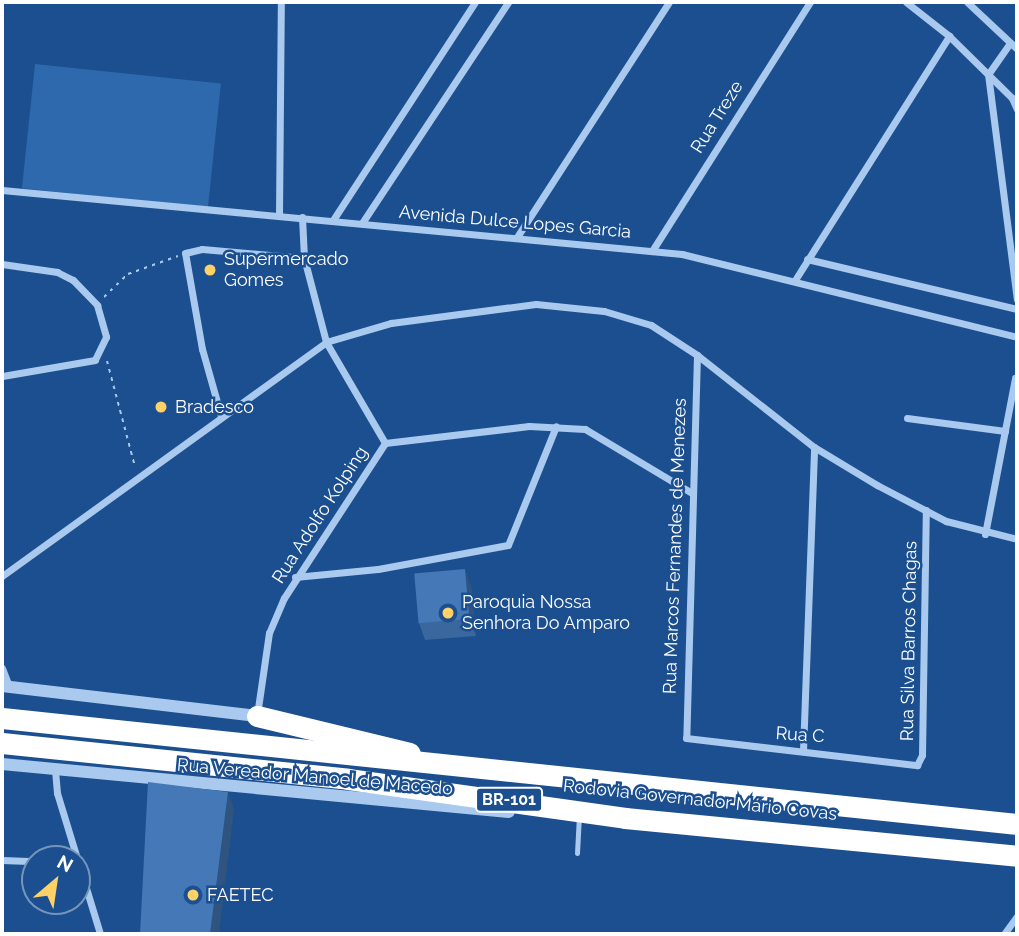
<!DOCTYPE html>
<meta charset="utf-8">
<style>
body{margin:0}
#map{position:relative;width:1019px;height:936px;overflow:hidden;background:#1b4f8f;font-family:Raleway,sans-serif}
div>[style]{position:absolute}
[style*='--x']{left:calc(var(--x)*1px);top:calc(var(--y)*1px);width:calc(var(--w)*1px);rotate:calc(var(--a)*1deg)}
.green>*{inset:0;background:#2e69ad;transform-origin:0 0}
.path>*{height:2px;margin-top:-1px;transform-origin:0;background:repeating-linear-gradient(90deg,#a9c9ee 0 3.5px,transparent 0 8.5px)}
.service>*{height:5px;margin:-2.5px;padding:0 2.5px;transform-origin:2.5px;border-radius:2.5px;background:#a9c9ee}
.minor>*{height:7px;margin:-3.5px;padding:0 3.5px;transform-origin:3.5px;border-radius:3.5px;background:#a9c9ee}
.tertiary>*{height:12px;margin:-6px;padding:0 6px;transform-origin:6px;border-radius:6px;background:#a9c9ee}
.motorway>*{height:21px;margin:-10.5px;padding:0 10.5px;transform-origin:10.5px;border-radius:10.5px;background:#fff}
.wall>*{inset:0;background:#3a679d}
.shaded-wall>*{inset:0;background:#305480}
.building>*{inset:0;background:#4478b7;transform-origin:0 0}
.dots>*{width:19px;height:19px;translate:-50% -50%;box-sizing:border-box;border:4px solid #1b4f8f;border-radius:50%}
span{translate:-50% -50%;white-space:nowrap;text-align:center;line-height:1.15;-webkit-text-stroke:5px #1b4f8f;paint-order:stroke}
.shield-label span{padding:2px 5px;background:#1b4f8f;border:2px solid;border-radius:5px;-webkit-text-stroke-width:0}
.shield-label{font-size:16px;color:#fff;font-weight:700}
.street-label{font-size:18px;color:#fff}
.poi-label{font-size:18px;color:#fff}
.left{translate:0 -50%;text-align:left}
.frame{position:absolute;inset:0;border:4px solid #fff;pointer-events:none}
.north{position:absolute;left:21px;top:845px;width:70px;height:70px;box-sizing:border-box;background:#1b4f8f;border:2px solid #7695bc;border-radius:50%;rotate:29deg;font-size:19px;font-weight:700;line-height:28px;text-align:center;color:#fff}
.north::after{content:'';display:block;margin:auto;width:24px;height:32px;background:#ffd166;clip-path:polygon(50% 0,100% 100%,50% 72%,0 100%)}
</style>
<div id="map">
<div class="green">
<div style="left:35px;top:64px;width:187px;height:125px;rotate:6deg"></div>
</div>
<div class="path">
<div style="--x:104;--y:297;--w:33;--a:-44"></div>
<div style="--x:128;--y:274;--w:53;--a:-19.8"></div>
<div style="--x:107;--y:361;--w:110;--a:75.2"></div>
</div>
<div class="service">
<div style="--x:577;--y:853;--w:34;--a:-87"></div>
</div>
<div class="minor">
<div style="--x:906;--y:2;--w:55;--a:38.3"></div>
<div style="--x:949;--y:36;--w:88;--a:44.5"></div>
<div style="--x:1012;--y:98;--w:12;--a:66"></div>
<div style="--x:967;--y:2;--w:69;--a:43.2"></div>
<div style="--x:1010;--y:43;--w:38;--a:125"></div>
<div style="--x:988;--y:74;--w:227;--a:82.7"></div>
<div style="--x:2;--y:190;--w:683;--a:5.38"></div>
<div style="--x:682;--y:254;--w:345;--a:13.9"></div>
<div style="--x:279;--y:215;--w:213;--a:-89.5"></div>
<div style="--x:302;--y:217;--w:41;--a:87.2"></div>
<div style="--x:304;--y:258;--w:87;--a:75.3"></div>
<div style="--x:326;--y:342;--w:117;--a:59.7"></div>
<div style="--x:333;--y:220;--w:260;--a:-56.9"></div>
<div style="--x:362;--y:223;--w:265;--a:-56.5"></div>
<div style="--x:517;--y:237;--w:280;--a:-57.1"></div>
<div style="--x:652;--y:251;--w:295;--a:-57.6"></div>
<div style="--x:807;--y:259;--w:216;--a:13.4"></div>
<div style="--x:2;--y:264;--w:56;--a:8.3"></div>
<div style="--x:57;--y:272;--w:18;--a:27"></div>
<div style="--x:73;--y:280;--w:35;--a:46"></div>
<div style="--x:97;--y:305;--w:33;--a:74"></div>
<div style="--x:106;--y:337;--w:25;--a:116"></div>
<div style="--x:95;--y:360;--w:94;--a:170.2"></div>
<div style="--x:795;--y:280;--w:289;--a:-57.7"></div>
<div style="--x:697;--y:355;--w:383;--a:91.6"></div>
<div style="--x:686;--y:738;--w:233;--a:6.7"></div>
<div style="--x:917;--y:765;--w:11;--a:-63"></div>
<div style="--x:922;--y:755;--w:245;--a:-89.1"></div>
<div style="--x:221;--y:416;--w:70;--a:-105.8"></div>
<div style="--x:202;--y:349;--w:97;--a:-100"></div>
<div style="--x:185;--y:253;--w:17;--a:-13"></div>
<div style="--x:202;--y:249;--w:102;--a:5"></div>
<div style="--x:907;--y:418;--w:99;--a:7.6"></div>
<div style="--x:385;--y:443;--w:145;--a:-6.7"></div>
<div style="--x:529;--y:426;--w:56;--a:3.1"></div>
<div style="--x:585;--y:429;--w:125;--a:30.9"></div>
<div style="--x:985;--y:534;--w:159;--a:-79.1"></div>
<div style="--x:2;--y:576;--w:400;--a:-35.8"></div>
<div style="--x:326;--y:342;--w:68;--a:-16.3"></div>
<div style="--x:391;--y:323;--w:146;--a:-7.5"></div>
<div style="--x:536;--y:304;--w:68;--a:5.9"></div>
<div style="--x:604;--y:311;--w:49;--a:16.6"></div>
<div style="--x:651;--y:325;--w:55;--a:33.1"></div>
<div style="--x:697;--y:355;--w:149;--a:38.2"></div>
<div style="--x:814;--y:447;--w:74;--a:31.1"></div>
<div style="--x:877;--y:485;--w:78;--a:27.6"></div>
<div style="--x:946;--y:521;--w:73;--a:14.2"></div>
<div style="--x:295;--y:577;--w:83;--a:-5.5"></div>
<div style="--x:378;--y:569;--w:132;--a:-10.5"></div>
<div style="--x:508;--y:545;--w:128;--a:-68"></div>
<div style="--x:2;--y:668;--w:19;--a:69"></div>
<div style="--x:257;--y:715;--w:83;--a:-81.7"></div>
<div style="--x:269;--y:633;--w:38;--a:-67"></div>
<div style="--x:284;--y:598;--w:185;--a:-56.9"></div>
<div style="--x:803;--y:751;--w:304;--a:-87.9"></div>
<div style="--x:55;--y:770;--w:23;--a:85"></div>
<div style="--x:57;--y:793;--w:147;--a:73"></div>
<div style="--x:2;--y:860;--w:33;--a:2"></div>
<div style="--x:1004;--y:934;--w:22;--a:-54"></div>
</div>
<div class="tertiary">
<div style="--x:2;--y:686;--w:257;--a:6.7"></div>
<div style="--x:2;--y:764;--w:509;--a:5.41"></div>
</div>
<div class="motorway">
<div style="--x:257;--y:716;--w:157;--a:13.6"></div>
<div style="--x:2;--y:718;--w:1021;--a:5.96"></div>
<div style="--x:2;--y:743;--w:348;--a:5.9"></div>
<div style="--x:348;--y:779;--w:280;--a:8"></div>
<div style="--x:625;--y:818;--w:394;--a:5.5"></div>
</div>
<div class="wall">
<div style="clip-path:polygon(471px 586px,476px 636px,425px 640px,419px 623px)"></div>
</div>
<div class="shaded-wall">
<div style="clip-path:polygon(465px 569px,471px 586px,476px 636px,469px 619px)"></div>
<div style="clip-path:polygon(228px 792px,234px 809px,219px 934px,210px 934px)"></div>
</div>
<div class="building">
<div style="left:465px;top:569px;width:50px;height:51px;rotate:85deg"></div>
<div style="clip-path:polygon(148px 782px,228px 792px,210px 934px,140px 934px)"></div>
</div>
<div class="dots">
<div style="left:210px;top:270px;background:#ffd166"></div>
<div style="left:161px;top:407px;background:#ffd166"></div>
<div style="left:448px;top:613px;background:#ffd166"></div>
<div style="left:193px;top:895px;background:#ffd166"></div>
</div>
<div class="shield-label">
<span style="left:509px;top:800px">BR-101</span>
</div>
<div class="street-label">
<span style="left:717px;top:117px;rotate:-58deg">Rua Treze</span>
<span style="left:515px;top:222px;rotate:5deg">Avenida Dulce Lopes Garcia</span>
<span style="left:320px;top:515px;rotate:-57deg">Rua Adolfo Kolping</span>
<span style="left:675px;top:546px;rotate:-88deg">Rua Marcos Fernandes de Menezes</span>
<span style="left:909px;top:641px;rotate:-89deg">Rua Silva Barros Chagas</span>
<span style="left:800px;top:735px;rotate:4deg">Rua C</span>
<span style="left:315px;top:777px;rotate:5deg">Rua Vereador Manoel de Macedo</span>
<span style="left:700px;top:800px;rotate:6deg">Rodovia Governador Mário Covas</span>
</div>
<div class="poi-label">
<span class="left" style="left:224px;top:270px">Supermercado<br>Gomes</span>
<span class="left" style="left:175px;top:407px">Bradesco</span>
<span class="left" style="left:462px;top:613px">Paroquia Nossa<br>Senhora Do Amparo</span>
<span class="left" style="left:207px;top:895px">FAETEC</span>
</div>
<div class="frame"></div>
<div class="north">N</div>
</div>
